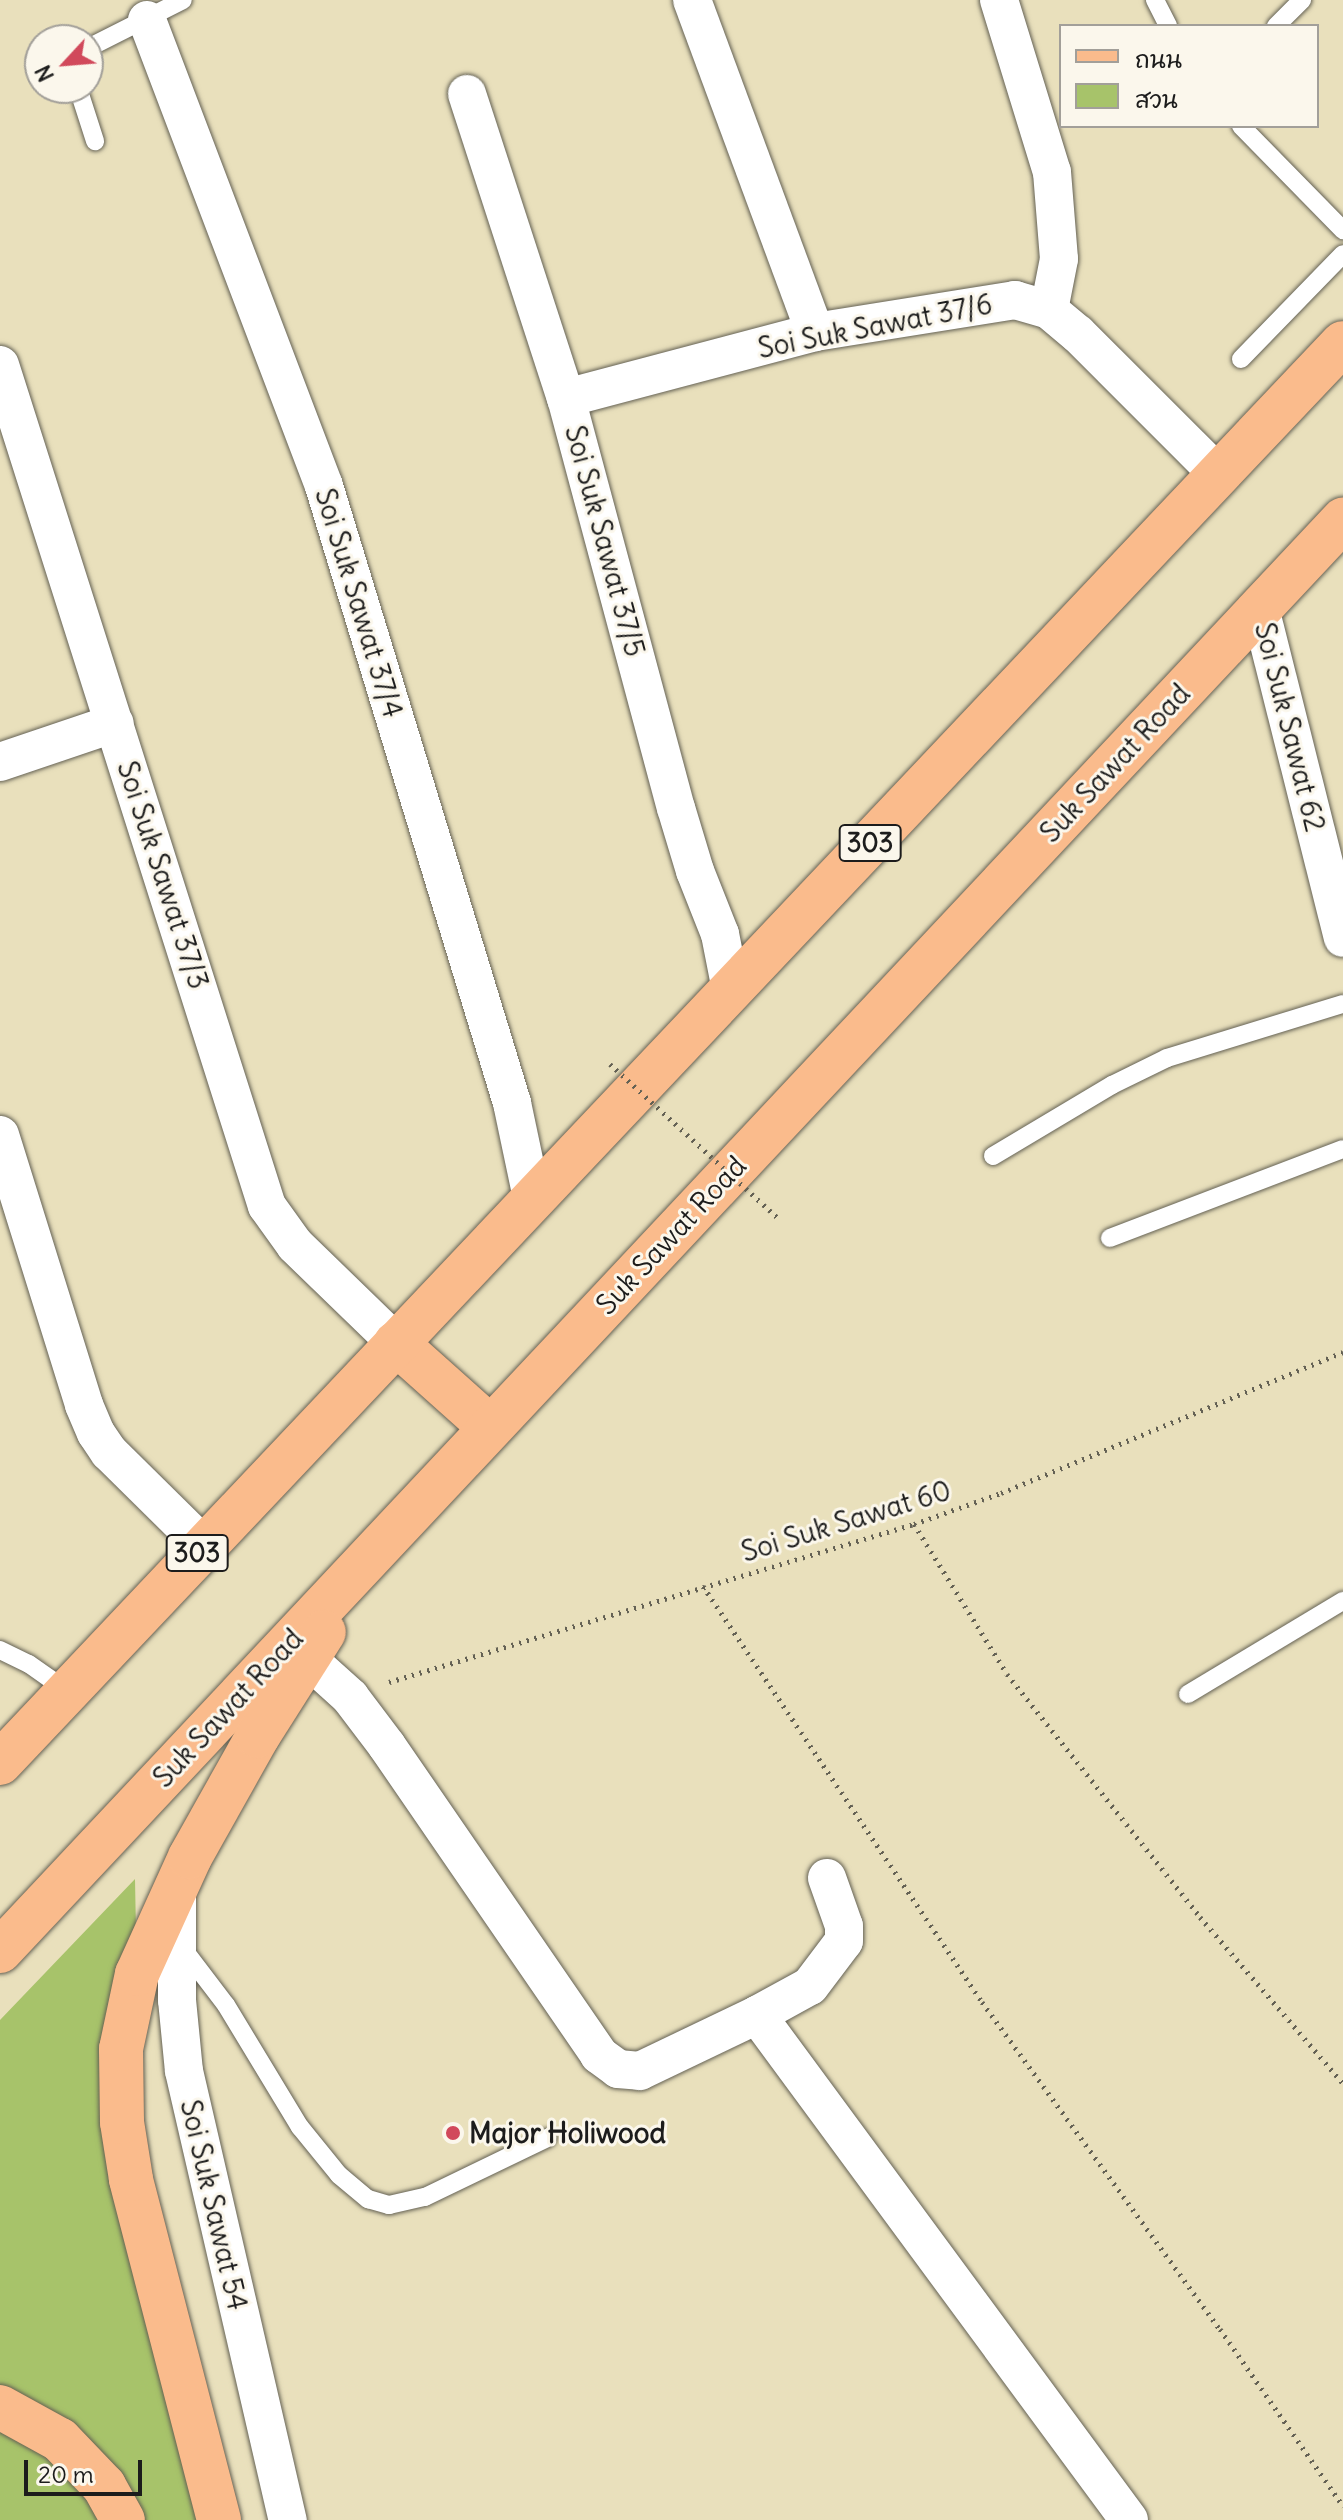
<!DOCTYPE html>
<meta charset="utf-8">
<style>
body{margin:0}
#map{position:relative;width:1343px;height:2520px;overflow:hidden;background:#e9e0bc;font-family:Delius,"Playpen Sans Thai",sans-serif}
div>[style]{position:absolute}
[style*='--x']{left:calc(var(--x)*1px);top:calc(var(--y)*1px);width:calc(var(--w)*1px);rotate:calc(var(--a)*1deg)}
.green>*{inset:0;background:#a7c36a}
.path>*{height:5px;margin-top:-2.5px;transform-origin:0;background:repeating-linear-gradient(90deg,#646154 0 2px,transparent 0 8px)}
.roads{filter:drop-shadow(0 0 2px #646154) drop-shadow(0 0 2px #646154)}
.lane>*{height:18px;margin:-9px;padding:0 9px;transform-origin:9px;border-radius:9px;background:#fff}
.street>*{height:38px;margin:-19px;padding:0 19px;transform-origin:19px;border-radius:19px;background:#fff}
.primary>*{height:44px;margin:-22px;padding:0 22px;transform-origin:22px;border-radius:22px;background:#fabb8c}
.path-bridge>*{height:5px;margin-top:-2.5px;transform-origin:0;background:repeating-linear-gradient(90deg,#646154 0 2px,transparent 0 8px)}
.dots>*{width:22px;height:22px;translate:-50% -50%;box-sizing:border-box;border:4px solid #fbf7ec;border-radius:50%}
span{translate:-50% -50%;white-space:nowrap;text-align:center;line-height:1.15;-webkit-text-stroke:6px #fbf7ec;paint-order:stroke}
.shield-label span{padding:2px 6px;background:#fbf7ec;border:2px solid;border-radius:6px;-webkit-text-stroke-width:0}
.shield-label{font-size:26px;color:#1c1c1c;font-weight:700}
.street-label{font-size:28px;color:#1c1c1c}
.poi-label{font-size:28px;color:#1c1c1c;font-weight:700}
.left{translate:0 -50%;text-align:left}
.legend{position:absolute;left:1059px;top:24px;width:260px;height:104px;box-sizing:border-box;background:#fbf7ec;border:2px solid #a29f99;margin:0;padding:10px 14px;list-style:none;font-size:24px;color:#1c1c1c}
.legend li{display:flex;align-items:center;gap:16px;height:40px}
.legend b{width:40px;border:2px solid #a29f99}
.north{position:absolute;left:24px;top:24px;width:80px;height:80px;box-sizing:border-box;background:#fbf7ec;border:2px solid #a29f99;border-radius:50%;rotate:244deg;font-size:22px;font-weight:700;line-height:32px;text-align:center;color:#1c1c1c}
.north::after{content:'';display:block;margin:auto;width:28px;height:36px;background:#d1495b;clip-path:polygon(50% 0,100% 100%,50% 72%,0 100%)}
.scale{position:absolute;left:24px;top:2460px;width:118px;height:36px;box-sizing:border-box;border:4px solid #1c1c1c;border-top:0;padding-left:10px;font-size:24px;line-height:28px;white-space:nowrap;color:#1c1c1c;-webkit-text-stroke:6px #fbf7ec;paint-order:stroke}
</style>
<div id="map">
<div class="green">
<div style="clip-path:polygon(135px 1879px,141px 2201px,213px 2520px,0 2520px,0 2020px)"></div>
</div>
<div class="path">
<div style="--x:914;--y:1524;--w:176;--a:58.2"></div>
<div style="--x:1007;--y:1674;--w:310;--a:51.5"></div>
<div style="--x:1200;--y:1917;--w:219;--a:49.3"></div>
<div style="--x:703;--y:1586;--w:501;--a:56.15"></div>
<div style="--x:982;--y:2002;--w:404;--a:54"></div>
<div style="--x:1220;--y:2329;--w:216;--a:55.2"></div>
<div style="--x:389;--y:1682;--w:548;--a:-16.75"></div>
<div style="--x:914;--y:1524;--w:92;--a:-19.6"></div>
<div style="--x:1001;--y:1493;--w:370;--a:-22.4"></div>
</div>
<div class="roads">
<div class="lane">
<div style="--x:1155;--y:0;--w:29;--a:63"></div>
<div style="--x:1276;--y:26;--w:37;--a:-45"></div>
<div style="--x:88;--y:48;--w:106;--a:-26.8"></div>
<div style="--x:78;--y:88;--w:56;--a:72.2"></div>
<div style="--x:1241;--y:126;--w:146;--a:45.6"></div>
<div style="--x:1241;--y:359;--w:146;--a:-45.8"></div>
<div style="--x:993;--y:1156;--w:139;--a:-30.8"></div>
<div style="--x:1112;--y:1085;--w:61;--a:-26.1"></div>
<div style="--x:1167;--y:1058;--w:184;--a:-17.1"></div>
<div style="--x:1110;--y:1238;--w:249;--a:-20.9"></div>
<div style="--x:0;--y:1650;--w:32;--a:26"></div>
<div style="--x:29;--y:1664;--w:45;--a:35.1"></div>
<div style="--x:1188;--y:1694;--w:181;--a:-31"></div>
<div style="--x:181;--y:1946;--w:74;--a:52.7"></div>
<div style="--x:226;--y:2005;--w:143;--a:58.8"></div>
<div style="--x:300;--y:2127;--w:62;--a:50.9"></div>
<div style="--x:339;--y:2175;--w:38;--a:40"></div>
<div style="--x:368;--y:2199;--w:22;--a:16"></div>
<div style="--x:389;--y:2205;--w:37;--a:-13"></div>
<div style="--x:425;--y:2197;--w:136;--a:-25.8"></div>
</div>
<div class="street">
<div style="--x:692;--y:0;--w:354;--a:69.7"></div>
<div style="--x:999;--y:0;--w:180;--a:72.9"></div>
<div style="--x:1052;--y:172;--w:87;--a:85.4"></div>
<div style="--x:1059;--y:259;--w:52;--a:101.1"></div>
<div style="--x:147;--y:20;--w:498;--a:69.2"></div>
<div style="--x:324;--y:486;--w:645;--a:73.05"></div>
<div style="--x:512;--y:1103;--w:97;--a:78.1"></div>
<div style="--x:467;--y:94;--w:320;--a:72"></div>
<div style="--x:566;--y:398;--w:424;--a:75"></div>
<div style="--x:676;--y:808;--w:66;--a:73.2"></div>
<div style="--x:695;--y:871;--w:68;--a:68.4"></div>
<div style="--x:720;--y:934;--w:57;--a:78.9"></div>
<div style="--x:0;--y:365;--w:882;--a:72.39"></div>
<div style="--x:267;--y:1206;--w:48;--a:54.3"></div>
<div style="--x:295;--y:1245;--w:141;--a:44.1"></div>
<div style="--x:566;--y:398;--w:258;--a:-14.8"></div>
<div style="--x:815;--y:332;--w:203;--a:-9.1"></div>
<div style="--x:1015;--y:300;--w:35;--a:16"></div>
<div style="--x:1049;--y:310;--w:38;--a:40"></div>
<div style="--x:1078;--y:334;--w:198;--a:45"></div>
<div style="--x:1260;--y:608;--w:340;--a:75.9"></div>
<div style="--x:0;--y:762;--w:121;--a:-18.7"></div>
<div style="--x:0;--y:1135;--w:283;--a:72.7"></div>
<div style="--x:84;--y:1405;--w:30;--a:67"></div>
<div style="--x:96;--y:1433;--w:23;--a:56"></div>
<div style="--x:109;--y:1452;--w:134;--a:44.7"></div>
<div style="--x:308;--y:1659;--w:57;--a:42.1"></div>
<div style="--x:350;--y:1697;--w:61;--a:52.9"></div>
<div style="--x:387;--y:1746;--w:375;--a:55.5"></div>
<div style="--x:599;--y:2055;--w:24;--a:36"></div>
<div style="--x:618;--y:2069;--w:22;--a:5"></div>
<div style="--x:640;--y:2071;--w:130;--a:-25.6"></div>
<div style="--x:757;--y:2015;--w:627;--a:53.62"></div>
<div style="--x:177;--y:1888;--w:112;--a:90"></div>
<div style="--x:177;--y:2000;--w:71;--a:84.4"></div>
<div style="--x:184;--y:2071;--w:461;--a:77"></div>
<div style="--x:757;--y:2015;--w:60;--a:-28.7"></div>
<div style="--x:810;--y:1986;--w:56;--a:-52.9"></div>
<div style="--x:844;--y:1941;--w:15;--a:-90"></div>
<div style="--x:844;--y:1926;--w:51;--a:-109.5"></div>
</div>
<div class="primary">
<div style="--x:396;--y:1343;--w:126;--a:41.8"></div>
<div style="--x:0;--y:1763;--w:1954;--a:-46.6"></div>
<div style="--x:0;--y:1951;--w:1963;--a:-46.82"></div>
<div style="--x:0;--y:2407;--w:68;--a:28.8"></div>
<div style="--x:60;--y:2440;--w:64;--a:46.3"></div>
<div style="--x:104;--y:2486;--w:39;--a:61"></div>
<div style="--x:219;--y:2520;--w:352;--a:-104.5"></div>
<div style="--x:131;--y:2179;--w:58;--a:-99"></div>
<div style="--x:122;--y:2122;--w:73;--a:-90.8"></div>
<div style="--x:121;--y:2049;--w:77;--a:-78"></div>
<div style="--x:137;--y:1974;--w:128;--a:-65.6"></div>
<div style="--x:190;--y:1857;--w:139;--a:-60.7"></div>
<div style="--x:258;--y:1736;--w:123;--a:-57.6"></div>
</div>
</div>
<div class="path-bridge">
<div style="--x:610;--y:1064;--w:228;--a:42.5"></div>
</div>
<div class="dots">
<div style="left:453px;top:2133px;background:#d1495b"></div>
</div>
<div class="shield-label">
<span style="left:870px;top:843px">303</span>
<span style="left:197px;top:1553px">303</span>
</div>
<div class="street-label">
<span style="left:875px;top:326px;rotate:-11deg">Soi Suk Sawat 37/6</span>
<span style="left:605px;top:541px;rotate:75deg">Soi Suk Sawat 37/5</span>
<span style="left:359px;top:603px;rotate:73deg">Soi Suk Sawat 37/4</span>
<span style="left:1290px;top:727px;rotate:76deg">Soi Suk Sawat 62</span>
<span style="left:1115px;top:763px;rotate:-47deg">Suk Sawat Road</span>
<span style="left:163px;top:875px;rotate:72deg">Soi Suk Sawat 37/3</span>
<span style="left:671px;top:1235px;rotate:-47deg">Suk Sawat Road</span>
<span style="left:846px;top:1521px;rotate:-17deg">Soi Suk Sawat 60</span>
<span style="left:228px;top:1708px;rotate:-47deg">Suk Sawat Road</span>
<span style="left:214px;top:2205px;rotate:77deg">Soi Suk Sawat 54</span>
</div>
<div class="poi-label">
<span class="left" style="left:469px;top:2133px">Major Holiwood</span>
</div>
<ul class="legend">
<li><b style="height:10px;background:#fabb8c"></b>ถนน</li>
<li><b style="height:22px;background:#a7c36a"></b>สวน</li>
</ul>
<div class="north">N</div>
<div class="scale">20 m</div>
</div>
